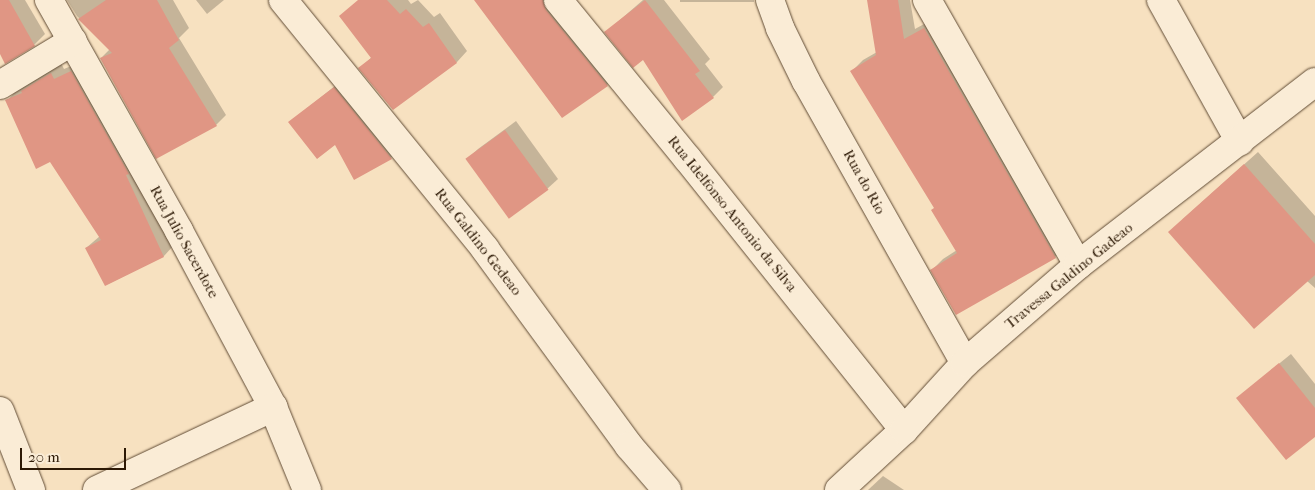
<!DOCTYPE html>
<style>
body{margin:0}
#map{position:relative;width:1315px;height:490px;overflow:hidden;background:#f7e1c0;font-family:"IM FELL French Canon",serif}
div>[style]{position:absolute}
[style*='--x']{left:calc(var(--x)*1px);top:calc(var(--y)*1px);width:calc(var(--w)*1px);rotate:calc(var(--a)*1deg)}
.shadow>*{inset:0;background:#0003;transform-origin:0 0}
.building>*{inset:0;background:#e09684;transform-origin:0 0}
.roads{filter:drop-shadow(0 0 1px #604b34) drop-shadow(0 0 1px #604b34)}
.minor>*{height:28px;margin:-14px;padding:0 14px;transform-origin:14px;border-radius:14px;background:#faecd6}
span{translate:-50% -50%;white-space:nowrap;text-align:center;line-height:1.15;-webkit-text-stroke:4.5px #faecd6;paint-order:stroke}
.street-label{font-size:15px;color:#2d1905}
.scale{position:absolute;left:20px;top:448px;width:106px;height:22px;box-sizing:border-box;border:2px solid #2d1905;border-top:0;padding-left:6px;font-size:15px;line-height:18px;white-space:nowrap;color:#2d1905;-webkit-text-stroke:4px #faecd6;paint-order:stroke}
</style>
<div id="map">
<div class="shadow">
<div style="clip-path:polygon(0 0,25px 0,45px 34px,34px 45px,6px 62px,0 52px)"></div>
<div style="clip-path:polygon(67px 0,173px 0,189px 28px,179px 38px,226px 115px,216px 125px,101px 58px,110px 49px,77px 16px)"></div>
<div style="clip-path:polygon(196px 0,224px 0,207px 14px)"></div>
<div style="clip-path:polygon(358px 0,408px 0,411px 4px,418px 0,434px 17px,440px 13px,467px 51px,457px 62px,393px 109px,360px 68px,372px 57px)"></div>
<div style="clip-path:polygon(476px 0,557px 0,618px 74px,607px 85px,562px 117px)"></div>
<div style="clip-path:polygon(643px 0,664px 0,710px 59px,705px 64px,723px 87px,713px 97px,644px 59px,606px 32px)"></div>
<div style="left:680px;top:0;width:74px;height:2px"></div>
<div style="clip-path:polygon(868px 0,910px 0,915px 29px,935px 18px,1066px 246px,1055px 257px,932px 270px,943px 259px,957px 250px,935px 207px,852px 71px,863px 60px,877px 52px)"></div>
<div style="clip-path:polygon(81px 62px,174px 245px,164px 256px,106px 285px,86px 248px,100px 236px,51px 161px,7px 101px,17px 90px,61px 63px,64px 69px)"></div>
<div style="clip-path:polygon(340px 82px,396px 152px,391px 158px,335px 143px,296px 117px)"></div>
<div style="clip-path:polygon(516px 121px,558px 179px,547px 189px,467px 159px,478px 149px)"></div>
<div style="clip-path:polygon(1258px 152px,1315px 216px,1315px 288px,1307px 281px,1183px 219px)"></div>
<div style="clip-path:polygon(1291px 354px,1315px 384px,1315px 436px,1237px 398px)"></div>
<div style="clip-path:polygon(883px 476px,904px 490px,868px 490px)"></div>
</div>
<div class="building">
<div style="clip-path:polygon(0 0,9px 0,35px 46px,5px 64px,0 54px)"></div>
<div style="clip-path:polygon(106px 0,157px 0,179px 40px,169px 48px,217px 126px,156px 159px,100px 58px,112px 53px,78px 19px)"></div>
<div style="clip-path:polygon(358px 0,387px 0,400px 14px,406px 9px,423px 27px,429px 23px,457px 63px,393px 110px,358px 68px,371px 58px,339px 16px)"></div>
<div style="clip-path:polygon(474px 0,543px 0,546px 10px,608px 86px,562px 118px)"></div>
<div style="clip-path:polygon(645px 0,700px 71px,695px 74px,714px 98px,682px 121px,643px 60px,633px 68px,604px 32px)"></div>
<div style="clip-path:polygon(867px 0,898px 0,904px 39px,924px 28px,1056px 258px,956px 315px,930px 270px,957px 253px,931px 210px,934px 208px,850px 71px,876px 55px)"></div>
<div style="clip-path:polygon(71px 71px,129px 174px,126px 175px,164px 257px,105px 286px,85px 248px,101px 240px,50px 162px,36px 169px,5px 100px,22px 93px,21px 91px,51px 73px,54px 79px)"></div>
<div style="clip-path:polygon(334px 87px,392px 159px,354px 180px,335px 145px,317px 159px,288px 122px)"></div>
<div style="left:505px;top:130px;width:74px;height:49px;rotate:54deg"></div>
<div style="clip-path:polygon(1244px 164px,1315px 244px,1315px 275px,1254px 329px,1168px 232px)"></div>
<div style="clip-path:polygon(1279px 363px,1315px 408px,1315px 437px,1286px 460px,1236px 398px)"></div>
</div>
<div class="roads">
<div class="minor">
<div style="--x:49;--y:0;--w:265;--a:60.6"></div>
<div style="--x:179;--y:231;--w:200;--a:61.9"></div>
<div style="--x:273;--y:407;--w:90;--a:67.7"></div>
<div style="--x:283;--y:0;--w:321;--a:50.9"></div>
<div style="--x:485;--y:249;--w:244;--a:53.8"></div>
<div style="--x:629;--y:446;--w:58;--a:49.2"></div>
<div style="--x:558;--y:0;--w:204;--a:50.8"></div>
<div style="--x:687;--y:158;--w:348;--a:51.4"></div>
<div style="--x:770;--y:0;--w:30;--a:70"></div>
<div style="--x:780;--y:28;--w:59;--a:63.9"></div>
<div style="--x:806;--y:81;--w:324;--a:60.6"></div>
<div style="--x:927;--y:0;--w:305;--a:60.3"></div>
<div style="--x:1161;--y:0;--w:162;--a:60.9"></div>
<div style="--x:0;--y:85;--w:85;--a:-31.1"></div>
<div style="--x:0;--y:411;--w:85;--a:68.6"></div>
<div style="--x:97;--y:490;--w:195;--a:-25.2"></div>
<div style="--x:839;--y:490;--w:88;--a:-42.7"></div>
<div style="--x:904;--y:430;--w:91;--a:-47.7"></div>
<div style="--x:965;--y:363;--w:150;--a:-40.9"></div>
<div style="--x:1078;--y:265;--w:299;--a:-37.7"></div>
</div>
</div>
<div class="street-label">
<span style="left:864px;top:182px;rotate:61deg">Rua do Rio</span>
<span style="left:732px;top:214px;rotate:51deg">Rua Idelfonso Antonio da Silva</span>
<span style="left:184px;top:242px;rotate:61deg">Rua Julio Sacerdote</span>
<span style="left:478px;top:242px;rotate:52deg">Rua Galdino Gedeao</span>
<span style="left:1069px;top:276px;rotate:-39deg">Travessa Galdino Gadeao</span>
</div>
<div class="scale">20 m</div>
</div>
